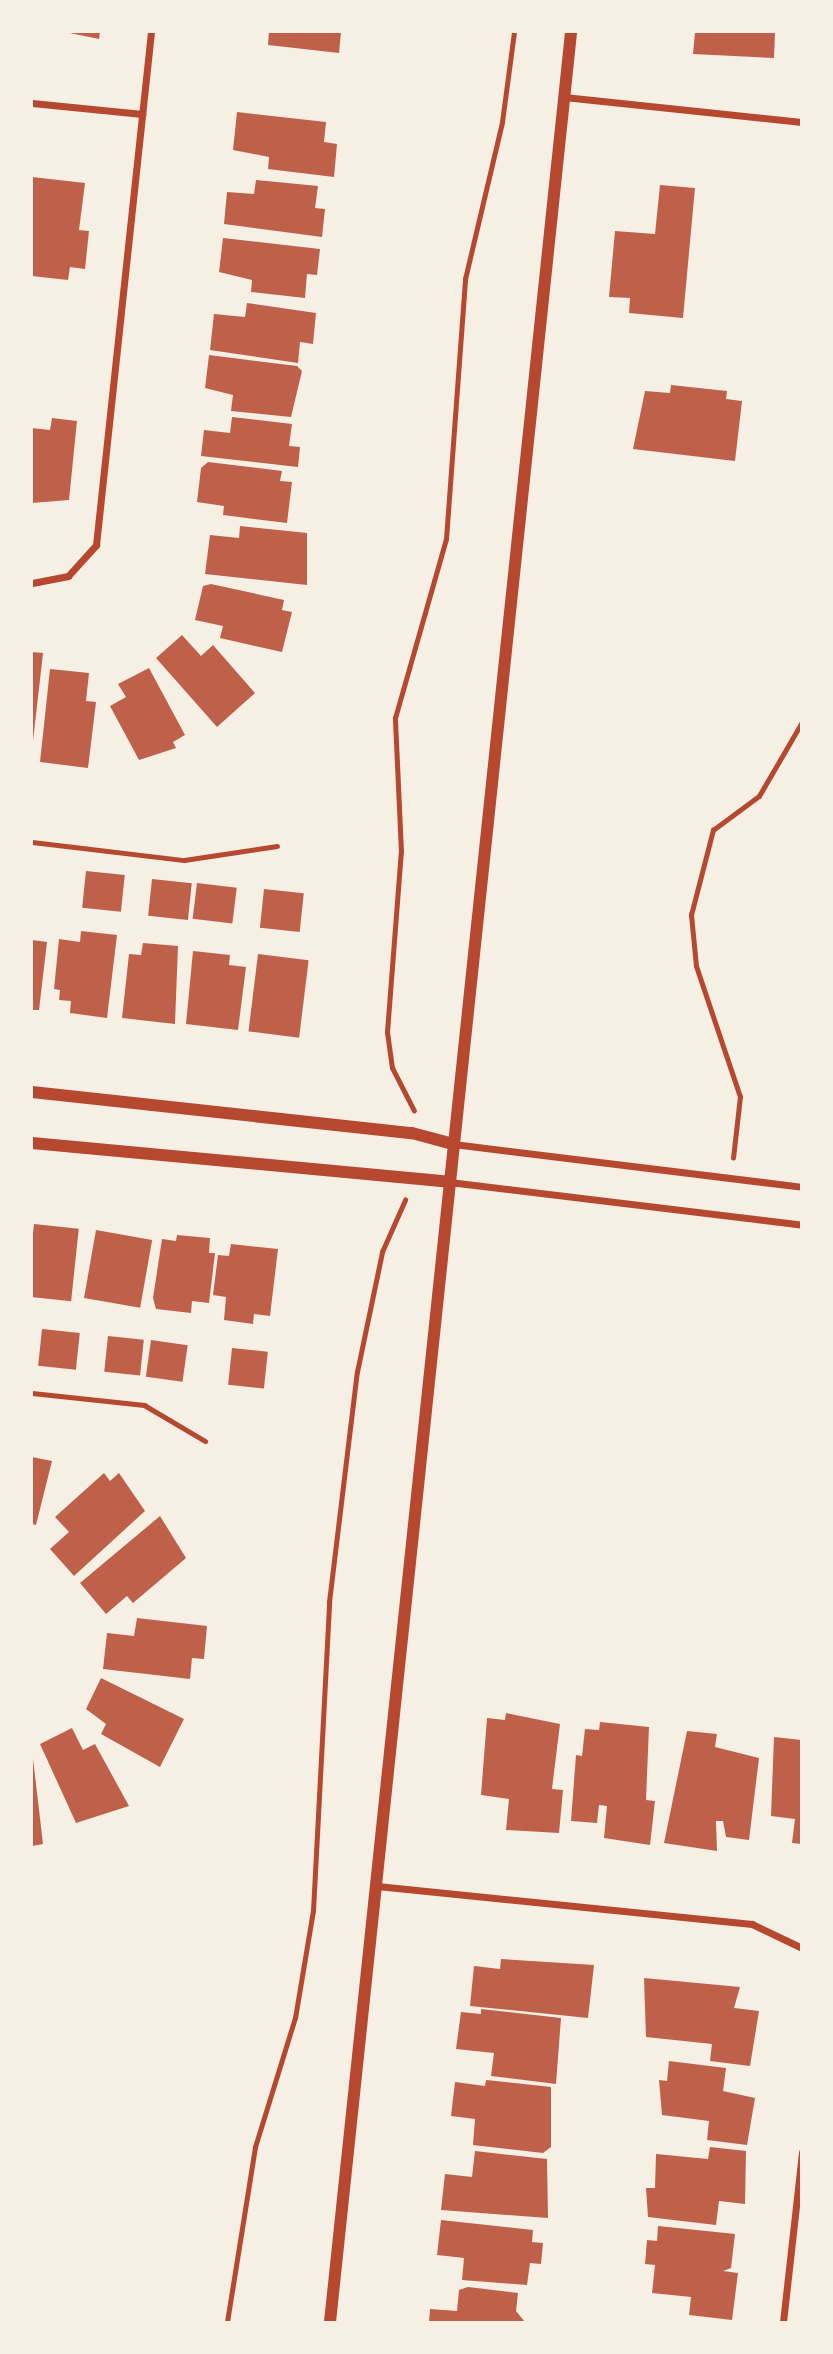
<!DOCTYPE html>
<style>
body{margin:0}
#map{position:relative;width:833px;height:2354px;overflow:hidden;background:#f6efe4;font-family:"Varela Round",sans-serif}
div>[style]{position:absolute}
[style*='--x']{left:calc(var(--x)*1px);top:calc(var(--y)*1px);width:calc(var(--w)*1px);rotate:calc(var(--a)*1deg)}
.building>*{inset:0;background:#bf614a;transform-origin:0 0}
.path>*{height:4.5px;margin:-2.25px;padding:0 2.25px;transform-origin:2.25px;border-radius:2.25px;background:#b5482f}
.service>*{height:5px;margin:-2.5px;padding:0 2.5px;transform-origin:2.5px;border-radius:2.5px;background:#b5482f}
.minor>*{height:7px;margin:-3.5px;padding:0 3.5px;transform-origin:3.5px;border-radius:3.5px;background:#b5482f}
.tertiary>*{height:12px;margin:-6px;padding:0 6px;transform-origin:6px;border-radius:6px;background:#b5482f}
span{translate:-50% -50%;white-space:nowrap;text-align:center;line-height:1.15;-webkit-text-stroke:7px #f6efe4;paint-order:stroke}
.frame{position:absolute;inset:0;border:33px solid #f6efe4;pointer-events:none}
</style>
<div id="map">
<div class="building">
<div style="clip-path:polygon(65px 32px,100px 32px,99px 39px)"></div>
<div style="clip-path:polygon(269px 32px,341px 32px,339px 53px,268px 45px)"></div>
<div style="clip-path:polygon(695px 32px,775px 32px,774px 58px,693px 54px)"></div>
<div style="clip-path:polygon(237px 112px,326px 122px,324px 142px,337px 144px,334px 177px,268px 169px,269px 157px,233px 150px)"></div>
<div style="clip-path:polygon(32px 177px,85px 183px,79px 230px,89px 231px,85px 269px,70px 267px,68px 280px,32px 276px)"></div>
<div style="clip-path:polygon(256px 180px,318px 186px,315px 208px,325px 209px,322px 237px,224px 224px,227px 192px,254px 194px)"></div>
<div style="clip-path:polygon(660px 185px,695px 188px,683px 318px,629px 313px,630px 298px,609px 297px,615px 231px,655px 234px)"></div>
<div style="clip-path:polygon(223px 238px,320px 249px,317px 275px,307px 274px,305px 298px,251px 292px,252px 280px,219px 272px)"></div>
<div style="clip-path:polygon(247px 303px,316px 313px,313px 344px,300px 342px,298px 363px,210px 350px,214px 314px,245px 317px)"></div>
<div style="clip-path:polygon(209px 355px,297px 366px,302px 371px,291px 417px,231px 411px,233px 395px,205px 388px)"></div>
<div style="clip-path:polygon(671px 385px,727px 391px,726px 399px,742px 401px,735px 461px,633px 449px,645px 391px,670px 393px)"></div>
<div style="clip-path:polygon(232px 417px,292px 424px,289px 446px,300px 447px,298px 467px,201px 456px,204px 430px,230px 433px)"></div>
<div style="clip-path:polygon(52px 418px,77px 421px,69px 500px,32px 503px,32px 428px,50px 430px)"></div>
<div style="clip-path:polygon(208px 462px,282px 471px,280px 481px,292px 482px,287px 523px,223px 515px,224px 506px,197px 502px,201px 468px)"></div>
<div style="clip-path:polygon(240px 526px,307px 533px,307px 585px,205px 574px,210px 535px,239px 538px)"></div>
<div style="clip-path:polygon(211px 584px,284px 600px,282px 610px,292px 612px,282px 652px,220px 638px,223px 626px,195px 620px,203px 586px)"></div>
<div style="clip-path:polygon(182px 635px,201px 656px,213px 645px,255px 693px,217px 727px,156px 658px)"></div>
<div style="clip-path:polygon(32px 652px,43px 653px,33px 741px,32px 741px)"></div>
<div style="clip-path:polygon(149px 668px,185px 735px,173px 742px,176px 748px,139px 760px,110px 706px,126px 697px,118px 684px)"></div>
<div style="clip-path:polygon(50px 669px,89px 673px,86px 701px,96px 702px,88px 768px,40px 762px)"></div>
<div style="left:86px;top:871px;width:39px;height:37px;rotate:6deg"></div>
<div style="left:152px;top:879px;width:40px;height:37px;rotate:6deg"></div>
<div style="left:197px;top:883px;width:40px;height:36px;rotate:7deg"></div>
<div style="left:264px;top:889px;width:40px;height:39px;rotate:6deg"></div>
<div style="clip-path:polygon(81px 931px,117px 935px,107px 1018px,70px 1013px,71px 1001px,59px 1000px,60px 990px,54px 989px,59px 939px,80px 942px)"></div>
<div style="clip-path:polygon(32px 940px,47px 942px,39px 1010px,32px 1010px)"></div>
<div style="clip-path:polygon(143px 943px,178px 946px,175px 1024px,122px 1018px,129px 954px,141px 955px)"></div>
<div style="clip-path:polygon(193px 951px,230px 955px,229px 965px,246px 967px,238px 1030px,186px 1024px)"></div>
<div style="left:258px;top:954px;width:51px;height:78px;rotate:7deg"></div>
<div style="left:34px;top:1224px;width:45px;height:73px;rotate:6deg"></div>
<div style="left:96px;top:1230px;width:57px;height:69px;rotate:10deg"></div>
<div style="clip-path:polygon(177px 1235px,210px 1238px,209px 1253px,215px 1253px,209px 1303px,192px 1301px,191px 1313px,156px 1309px,153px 1298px,162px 1239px,176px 1241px)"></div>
<div style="clip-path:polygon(231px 1244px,278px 1249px,270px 1316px,254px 1314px,253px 1324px,224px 1320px,226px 1297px,213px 1295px,218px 1255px,229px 1256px)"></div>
<div style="left:42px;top:1329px;width:38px;height:37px;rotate:6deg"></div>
<div style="left:108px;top:1336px;width:36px;height:36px;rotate:6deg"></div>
<div style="left:151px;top:1340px;width:37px;height:37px;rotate:8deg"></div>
<div style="left:232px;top:1348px;width:36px;height:37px;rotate:6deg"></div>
<div style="clip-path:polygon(32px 1457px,52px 1461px,36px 1525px,32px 1524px)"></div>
<div style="clip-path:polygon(104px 1473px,110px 1481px,119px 1473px,145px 1511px,74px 1576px,50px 1549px,69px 1532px,55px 1517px)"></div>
<div style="clip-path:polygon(160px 1516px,186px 1558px,133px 1603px,127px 1596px,106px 1614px,80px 1583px)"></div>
<div style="clip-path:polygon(137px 1618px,207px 1626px,204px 1659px,192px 1658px,190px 1679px,103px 1669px,107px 1633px,134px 1636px)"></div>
<div style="clip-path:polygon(101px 1678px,184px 1719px,160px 1767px,101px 1734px,106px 1724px,86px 1709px)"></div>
<div style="clip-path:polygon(506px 1713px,560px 1724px,552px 1789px,563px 1790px,559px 1833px,506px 1830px,509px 1799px,481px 1795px,487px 1718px,505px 1720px)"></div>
<div style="clip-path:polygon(600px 1722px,649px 1727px,646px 1800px,655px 1801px,650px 1845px,604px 1838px,607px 1806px,599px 1805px,597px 1823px,571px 1821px,576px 1755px,582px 1756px,585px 1729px,599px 1730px)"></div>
<div style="clip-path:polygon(72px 1728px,83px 1750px,95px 1744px,129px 1806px,76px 1823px,40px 1744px)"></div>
<div style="clip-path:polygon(687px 1731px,717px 1734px,715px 1747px,759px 1758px,749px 1840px,726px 1837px,723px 1821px,716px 1821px,717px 1851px,664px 1843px)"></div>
<div style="clip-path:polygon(774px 1737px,802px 1740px,802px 1844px,792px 1843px,795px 1819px,771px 1816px)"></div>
<div style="clip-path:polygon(32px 1750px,43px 1844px,32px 1846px)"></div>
<div style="clip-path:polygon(501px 1959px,594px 1965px,588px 2018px,470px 2006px,474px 1966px,500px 1969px)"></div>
<div style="clip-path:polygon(644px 1978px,740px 1987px,734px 2008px,759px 2011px,750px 2066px,710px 2061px,712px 2044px,646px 2037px)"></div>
<div style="clip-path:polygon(481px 2009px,561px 2018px,556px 2084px,491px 2076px,494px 2053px,456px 2049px,461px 2012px,481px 2014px)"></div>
<div style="clip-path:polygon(669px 2061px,726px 2068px,723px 2091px,755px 2098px,747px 2145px,707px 2140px,709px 2121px,662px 2115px,659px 2080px,667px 2081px)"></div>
<div style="clip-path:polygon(486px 2080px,551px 2087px,551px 2147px,543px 2153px,473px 2145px,475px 2119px,451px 2116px,455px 2082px,485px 2086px)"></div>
<div style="clip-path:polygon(710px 2147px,746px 2151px,745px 2204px,719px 2201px,716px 2225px,648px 2217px,646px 2188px,655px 2188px,656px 2154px,708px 2159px)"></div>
<div style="clip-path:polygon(475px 2151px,547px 2159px,548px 2218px,441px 2210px,445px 2174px,472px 2177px)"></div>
<div style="clip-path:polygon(441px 2220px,533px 2230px,532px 2242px,543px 2243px,541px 2264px,530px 2263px,527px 2285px,462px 2280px,464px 2258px,437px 2255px)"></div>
<div style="clip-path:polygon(658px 2226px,735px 2234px,731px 2268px,723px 2271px,738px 2273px,732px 2320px,689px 2315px,691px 2297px,652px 2293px,655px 2265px,645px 2264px,647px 2240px,657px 2241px)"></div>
<div style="clip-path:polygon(468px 2287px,518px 2293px,516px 2311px,525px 2322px,429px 2322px,430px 2309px,457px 2311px,459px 2290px)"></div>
</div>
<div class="path">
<div style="--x:414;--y:1111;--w:48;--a:-117.1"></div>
<div style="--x:392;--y:1068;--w:36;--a:-98"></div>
<div style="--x:387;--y:1032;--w:181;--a:-85.6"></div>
<div style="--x:401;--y:852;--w:134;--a:-92.6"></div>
<div style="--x:395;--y:718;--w:186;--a:-74.1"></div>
<div style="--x:446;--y:539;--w:261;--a:-85.8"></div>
<div style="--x:465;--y:279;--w:161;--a:-76.7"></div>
<div style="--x:502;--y:122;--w:91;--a:-82.4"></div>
<div style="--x:733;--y:1158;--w:61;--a:-83.5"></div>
<div style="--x:740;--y:1097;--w:138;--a:-108.6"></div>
<div style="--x:696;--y:966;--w:51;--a:-95.6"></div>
<div style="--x:691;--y:915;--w:88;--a:-75.5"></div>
<div style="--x:713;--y:830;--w:57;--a:-36.5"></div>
<div style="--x:759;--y:796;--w:86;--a:-59.8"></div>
<div style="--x:227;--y:2322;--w:177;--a:-80.9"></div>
<div style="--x:255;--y:2147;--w:135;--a:-72.8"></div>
<div style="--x:295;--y:2018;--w:109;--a:-80.5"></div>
<div style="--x:313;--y:1911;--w:309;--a:-87"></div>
<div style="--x:329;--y:1602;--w:232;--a:-83.1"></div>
<div style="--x:357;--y:1372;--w:123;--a:-78.2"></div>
<div style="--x:382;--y:1252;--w:57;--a:-66.1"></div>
</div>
<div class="service">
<div style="--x:32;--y:842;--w:153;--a:6.8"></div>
<div style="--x:184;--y:860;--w:94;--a:-8.6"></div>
<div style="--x:32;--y:1393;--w:113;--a:6.1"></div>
<div style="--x:144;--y:1405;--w:71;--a:30.5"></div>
</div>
<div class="minor">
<div style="--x:564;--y:97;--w:239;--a:6"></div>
<div style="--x:32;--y:103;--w:111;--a:5.7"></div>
<div style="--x:32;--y:583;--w:37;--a:-11"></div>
<div style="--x:68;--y:576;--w:42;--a:-47.9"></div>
<div style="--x:96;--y:545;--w:516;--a:-83.88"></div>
<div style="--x:453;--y:1144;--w:352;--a:7"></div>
<div style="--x:449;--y:1182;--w:356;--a:6.9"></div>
<div style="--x:377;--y:1886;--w:377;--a:5.8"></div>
<div style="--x:752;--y:1924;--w:55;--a:25.6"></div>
<div style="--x:783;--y:2322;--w:171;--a:-83.6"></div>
</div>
<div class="tertiary">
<div style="--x:32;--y:1092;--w:382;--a:6.2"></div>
<div style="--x:412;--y:1133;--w:42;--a:15"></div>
<div style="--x:32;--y:1143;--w:419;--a:5.3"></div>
<div style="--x:330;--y:2322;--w:2303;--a:-83.99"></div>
</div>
<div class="frame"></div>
</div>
